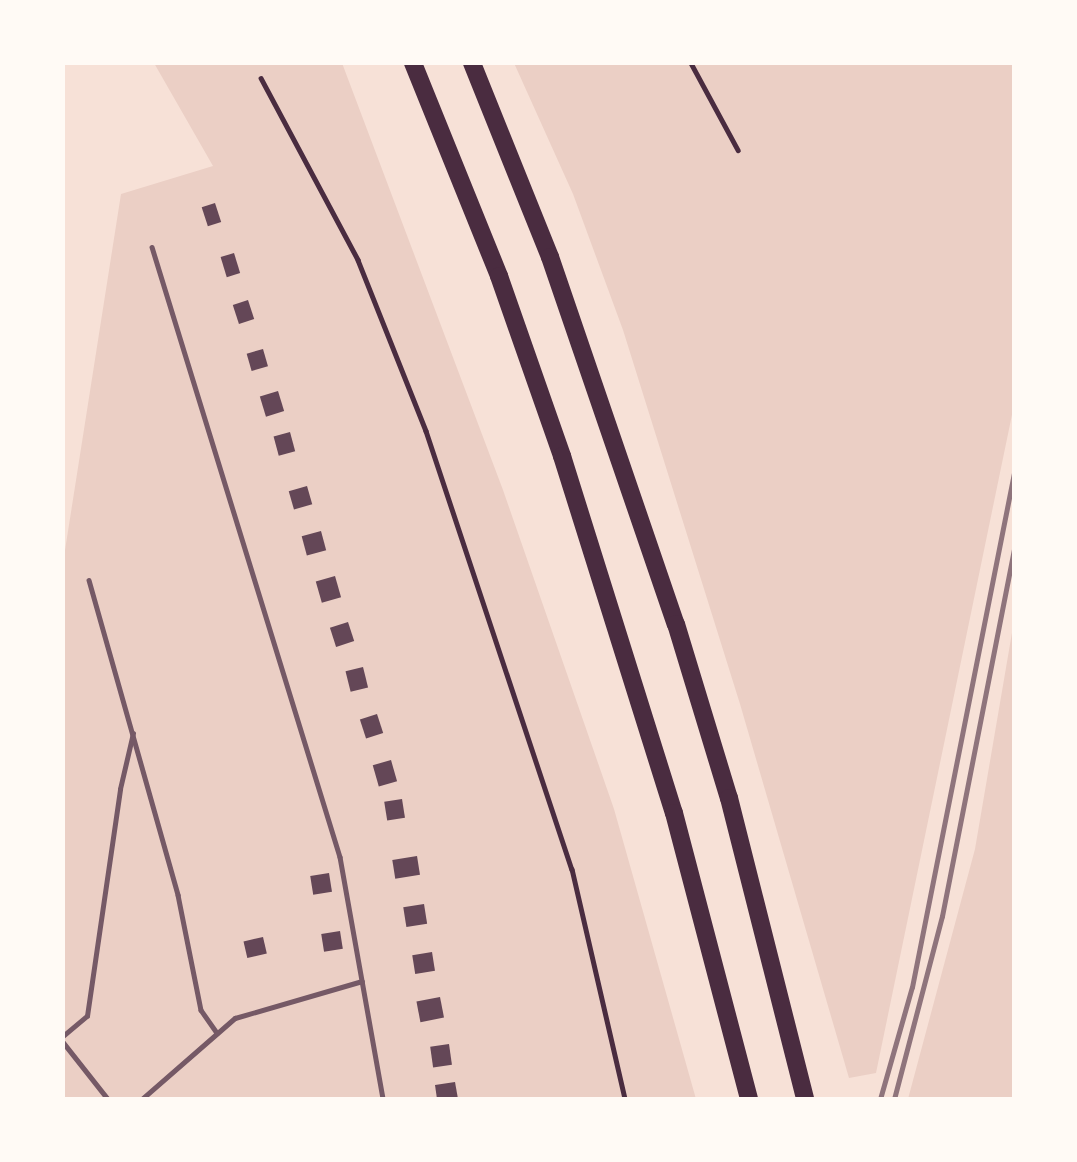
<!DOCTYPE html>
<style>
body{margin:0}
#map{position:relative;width:1077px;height:1162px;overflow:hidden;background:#f7e1d7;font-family:"Roboto Condensed",sans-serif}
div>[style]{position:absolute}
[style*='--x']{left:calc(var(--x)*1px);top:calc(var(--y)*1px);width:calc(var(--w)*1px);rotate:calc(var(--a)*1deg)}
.green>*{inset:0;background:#ebcfc5}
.building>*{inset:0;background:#644757;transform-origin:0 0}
.path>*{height:4.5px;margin:-2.25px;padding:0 2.25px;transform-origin:2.25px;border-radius:2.25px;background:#4a2c40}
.service>*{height:4.5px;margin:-2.25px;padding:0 2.25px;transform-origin:2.25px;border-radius:2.25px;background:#755966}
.motorway>*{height:18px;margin:-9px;padding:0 9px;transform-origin:9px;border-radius:9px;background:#4a2c40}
.rail>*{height:5px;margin:-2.5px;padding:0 2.5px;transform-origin:2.5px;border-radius:2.5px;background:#8f747c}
span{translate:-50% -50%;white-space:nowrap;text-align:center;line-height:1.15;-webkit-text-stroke:7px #fffaf5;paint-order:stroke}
.frame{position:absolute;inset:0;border:65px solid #fffaf5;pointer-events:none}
</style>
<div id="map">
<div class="green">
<div style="clip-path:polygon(154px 63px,342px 63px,503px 490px,614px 809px,696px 1099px,63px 1099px,63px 563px,121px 194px,213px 166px)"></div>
<div style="clip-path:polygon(514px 63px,1014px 63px,1014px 405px,876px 1073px,849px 1078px,740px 704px,623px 330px,573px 194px)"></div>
<div style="clip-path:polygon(1014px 621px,1014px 1099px,908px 1099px,975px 849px)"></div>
</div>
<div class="building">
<div style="left:215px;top:203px;width:20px;height:14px;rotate:72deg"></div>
<div style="left:234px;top:253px;width:21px;height:14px;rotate:73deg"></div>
<div style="left:248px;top:300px;width:20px;height:16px;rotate:72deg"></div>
<div style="left:263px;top:349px;width:18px;height:17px;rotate:74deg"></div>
<div style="left:278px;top:391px;width:21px;height:19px;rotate:73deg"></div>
<div style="left:290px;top:432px;width:20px;height:17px;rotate:75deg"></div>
<div style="left:307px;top:486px;width:19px;height:19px;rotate:74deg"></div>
<div style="left:321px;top:531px;width:20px;height:20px;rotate:75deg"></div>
<div style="left:335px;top:576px;width:22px;height:20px;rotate:74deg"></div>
<div style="left:348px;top:622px;width:20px;height:19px;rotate:72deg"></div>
<div style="left:363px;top:667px;width:21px;height:18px;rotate:76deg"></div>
<div style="left:377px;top:714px;width:20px;height:18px;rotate:72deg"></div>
<div style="left:391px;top:760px;width:22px;height:19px;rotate:74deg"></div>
<div style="left:402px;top:799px;width:19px;height:18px;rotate:81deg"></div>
<div style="left:417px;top:856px;width:19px;height:25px;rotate:81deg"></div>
<div style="left:329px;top:873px;width:19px;height:19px;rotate:81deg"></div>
<div style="left:424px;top:904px;width:20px;height:21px;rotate:81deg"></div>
<div style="left:340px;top:931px;width:18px;height:19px;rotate:81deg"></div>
<div style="left:263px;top:937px;width:17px;height:20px;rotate:77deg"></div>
<div style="left:432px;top:952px;width:19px;height:20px;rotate:81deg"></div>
<div style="left:440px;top:997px;width:21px;height:24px;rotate:79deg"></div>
<div style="left:449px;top:1044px;width:21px;height:19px;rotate:82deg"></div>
<div style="clip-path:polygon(455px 1082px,458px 1099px,437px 1099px,435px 1085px)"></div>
</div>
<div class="path">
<div style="--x:691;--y:63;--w:99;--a:61.6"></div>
<div style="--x:261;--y:78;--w:206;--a:61.9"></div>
<div style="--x:358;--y:260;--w:184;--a:68.3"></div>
<div style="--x:426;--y:431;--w:462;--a:71.6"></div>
<div style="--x:572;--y:869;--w:236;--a:77"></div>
</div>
<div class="service">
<div style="--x:152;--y:247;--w:638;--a:72.87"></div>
<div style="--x:340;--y:857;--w:246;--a:79.9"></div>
<div style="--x:89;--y:580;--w:327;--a:74.2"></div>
<div style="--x:178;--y:895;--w:117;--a:78.7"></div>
<div style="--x:201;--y:1010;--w:28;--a:55"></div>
<div style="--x:63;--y:1036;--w:31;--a:-40"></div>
<div style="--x:87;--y:1016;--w:229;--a:-81.7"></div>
<div style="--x:120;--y:789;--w:57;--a:-76.9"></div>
<div style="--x:63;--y:1042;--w:73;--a:51.7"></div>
<div style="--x:142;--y:1099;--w:123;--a:-41.1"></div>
<div style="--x:235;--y:1018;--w:132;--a:-16.2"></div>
</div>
<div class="motorway">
<div style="--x:413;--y:63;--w:230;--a:68"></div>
<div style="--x:499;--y:276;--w:191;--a:70.7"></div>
<div style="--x:562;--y:456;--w:374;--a:72.6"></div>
<div style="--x:674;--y:813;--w:296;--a:75.3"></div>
<div style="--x:472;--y:63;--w:209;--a:68.1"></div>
<div style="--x:550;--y:257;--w:388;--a:71.1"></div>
<div style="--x:676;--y:624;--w:182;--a:73.1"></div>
<div style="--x:729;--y:798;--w:310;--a:75.8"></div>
</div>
<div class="rail">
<div style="--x:880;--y:1099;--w:116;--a:-74.1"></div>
<div style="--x:912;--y:987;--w:524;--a:-78.78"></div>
<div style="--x:894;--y:1099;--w:189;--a:-75.3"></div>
<div style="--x:942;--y:916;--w:375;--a:-78.9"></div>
</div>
<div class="frame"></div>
</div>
